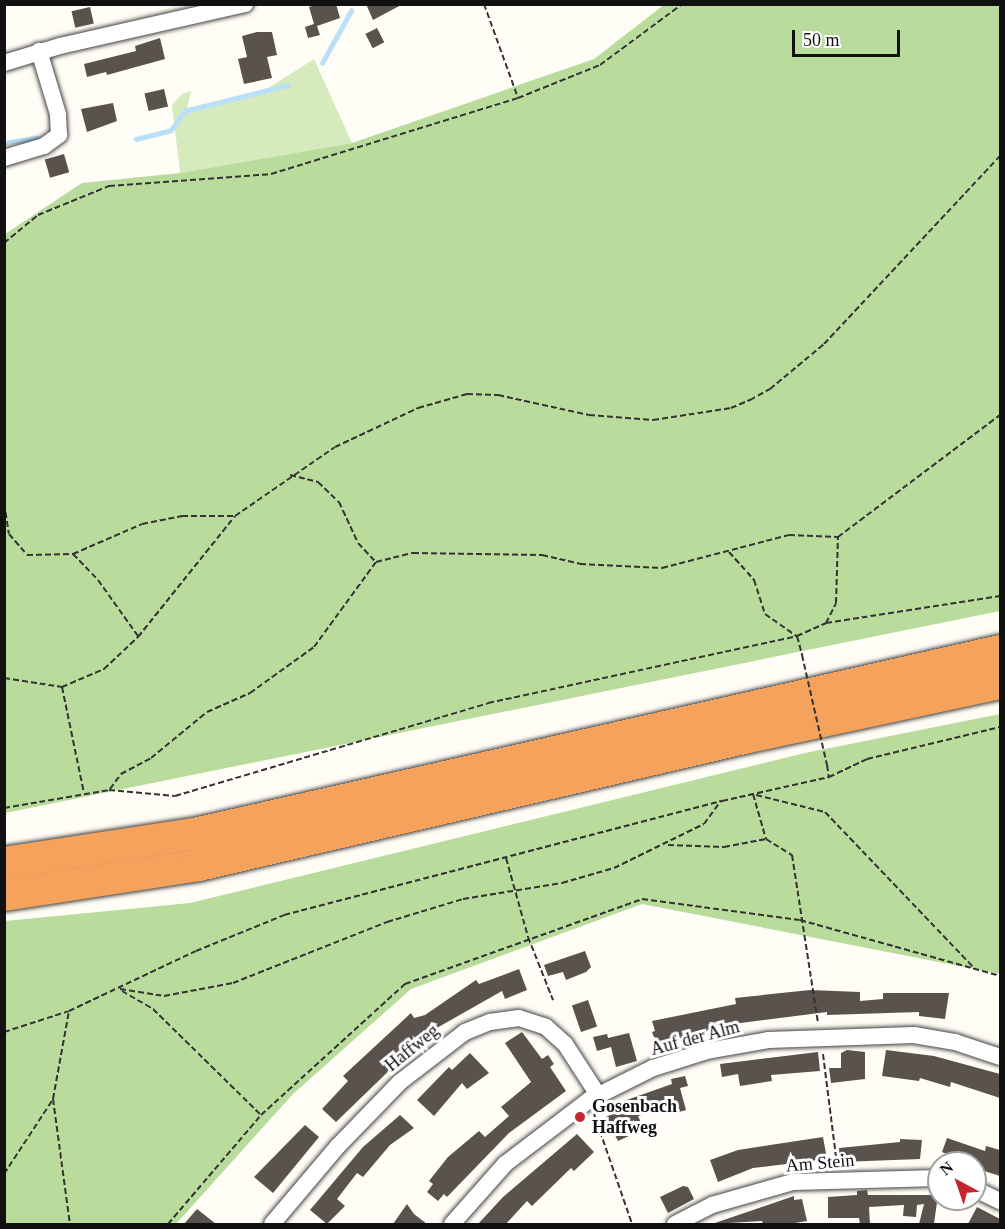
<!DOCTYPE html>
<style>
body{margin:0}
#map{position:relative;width:1005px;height:1229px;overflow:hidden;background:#fffdf5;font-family:Georgia,serif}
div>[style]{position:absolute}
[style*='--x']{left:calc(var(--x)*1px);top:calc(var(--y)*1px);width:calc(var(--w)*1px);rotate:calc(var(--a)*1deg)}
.green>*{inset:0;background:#d5ebbd}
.forest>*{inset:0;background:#b9dc9c}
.stream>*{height:4.5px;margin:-2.25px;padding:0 2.25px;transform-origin:2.25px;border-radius:2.25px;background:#b9e0f7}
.building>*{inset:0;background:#5a524d;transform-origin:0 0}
.path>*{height:2px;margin-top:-1px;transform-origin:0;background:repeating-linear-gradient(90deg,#333 0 6px,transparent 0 9px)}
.roads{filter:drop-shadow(0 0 2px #444) drop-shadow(0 0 2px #444)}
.street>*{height:16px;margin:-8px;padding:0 8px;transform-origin:8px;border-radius:8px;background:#fff}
.highway>*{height:32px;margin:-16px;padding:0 16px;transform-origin:16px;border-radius:16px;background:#f5a25d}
.path-bridge>*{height:2px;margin-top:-1px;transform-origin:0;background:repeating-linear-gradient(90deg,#333 0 6px,transparent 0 9px)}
.dots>*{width:16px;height:16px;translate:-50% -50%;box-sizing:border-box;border:3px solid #fff;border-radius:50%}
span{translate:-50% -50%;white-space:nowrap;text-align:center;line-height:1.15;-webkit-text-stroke:6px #fff;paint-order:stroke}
.street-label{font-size:18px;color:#111}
.poi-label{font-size:18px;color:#111;font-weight:700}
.left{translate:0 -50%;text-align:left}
.frame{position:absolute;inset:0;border:6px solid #111;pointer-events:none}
.north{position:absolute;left:927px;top:1151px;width:60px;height:60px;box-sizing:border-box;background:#fff;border:2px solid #a0a0a0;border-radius:50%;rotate:320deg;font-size:16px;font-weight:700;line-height:24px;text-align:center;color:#111}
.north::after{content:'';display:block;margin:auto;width:21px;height:27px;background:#c4262e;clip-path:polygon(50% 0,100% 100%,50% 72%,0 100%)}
.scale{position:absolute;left:792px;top:30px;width:108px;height:27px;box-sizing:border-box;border:3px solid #111;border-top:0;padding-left:8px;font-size:18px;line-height:21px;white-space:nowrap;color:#111;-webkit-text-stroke:4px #fff;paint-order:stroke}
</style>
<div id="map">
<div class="green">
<div style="clip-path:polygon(314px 59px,352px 143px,180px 173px,172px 105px,182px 94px,191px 91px,187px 108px,265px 90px)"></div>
</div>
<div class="forest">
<div style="clip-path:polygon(665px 4px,1000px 5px,1000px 611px,5px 813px,5px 234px,82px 183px,180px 173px,352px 143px,594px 59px)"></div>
<div style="clip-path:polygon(1000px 714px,1000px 974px,642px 904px,411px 989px,293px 1094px,176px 1224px,5px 1224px,5px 921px,190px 903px,805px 753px)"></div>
</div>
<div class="stream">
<div style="--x:322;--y:63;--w:60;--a:-60.9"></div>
<div style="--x:136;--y:139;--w:36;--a:-14"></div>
<div style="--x:171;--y:130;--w:24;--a:-54"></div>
<div style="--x:185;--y:111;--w:106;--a:-14.2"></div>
<div style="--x:4;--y:143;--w:33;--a:-9"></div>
</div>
<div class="building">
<div style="clip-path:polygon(318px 4px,336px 4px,340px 18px,317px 26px,320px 35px,308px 38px,305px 27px,314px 24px,309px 7px)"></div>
<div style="clip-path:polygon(366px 4px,403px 4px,373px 20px)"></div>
<div style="left:90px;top:7px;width:17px;height:19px;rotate:77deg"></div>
<div style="left:377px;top:28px;width:16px;height:13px;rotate:63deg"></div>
<div style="clip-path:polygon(257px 32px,272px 32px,277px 55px,267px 57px,272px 78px,244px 84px,238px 59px,247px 57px,242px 36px)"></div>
<div style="clip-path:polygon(160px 38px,165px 59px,107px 75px,106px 72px,87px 77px,84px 64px,136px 51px,135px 46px)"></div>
<div style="left:164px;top:89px;width:18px;height:20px;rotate:77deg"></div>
<div style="clip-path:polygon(113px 103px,117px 121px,87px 132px,81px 109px)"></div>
<div style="left:64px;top:154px;width:19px;height:20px;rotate:74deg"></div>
<div style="clip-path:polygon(585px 951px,591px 967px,586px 972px,566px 980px,563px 972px,548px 976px,544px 965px)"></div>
<div style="clip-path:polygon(519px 969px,527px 990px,505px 999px,502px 991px,428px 1033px,336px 1122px,322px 1109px,348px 1081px,343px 1076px,411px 1013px,414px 1018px,425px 1015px,476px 980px,479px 984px)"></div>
<div style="clip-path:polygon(810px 990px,860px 992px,860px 1001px,883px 999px,883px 993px,949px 993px,945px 1019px,919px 1016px,919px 1012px,827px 1015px,827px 1012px,725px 1025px,666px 1043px,656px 1043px,652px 1032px,655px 1031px,652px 1021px,736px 1004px,735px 998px)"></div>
<div style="left:588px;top:1000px;width:28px;height:17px;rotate:71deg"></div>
<div style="clip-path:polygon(522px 1032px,542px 1059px,548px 1055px,554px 1064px,550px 1067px,566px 1091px,509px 1133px,447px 1197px,444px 1194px,438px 1201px,427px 1192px,433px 1184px,429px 1181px,448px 1157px,479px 1131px,485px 1137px,509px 1116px,501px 1107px,531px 1082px,505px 1043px)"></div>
<div style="clip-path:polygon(629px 1033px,637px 1061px,616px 1067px,611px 1047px,597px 1051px,593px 1037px,607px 1034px,608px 1038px)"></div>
<div style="clip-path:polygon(847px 1050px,865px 1052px,865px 1079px,831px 1083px,829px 1068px,841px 1068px,841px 1053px)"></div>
<div style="clip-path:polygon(886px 1050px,934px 1056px,1000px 1074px,1000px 1098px,951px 1082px,950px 1087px,920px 1078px,919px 1081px,882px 1076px)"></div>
<div style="clip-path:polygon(818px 1052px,820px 1071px,771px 1075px,772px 1081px,740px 1086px,738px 1074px,722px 1077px,720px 1064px)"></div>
<div style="clip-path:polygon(470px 1053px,489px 1073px,467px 1089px,462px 1083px,434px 1116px,417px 1100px,449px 1067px,452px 1070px)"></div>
<div style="clip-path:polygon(685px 1076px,688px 1086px,680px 1088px,686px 1110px,672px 1114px,670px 1107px,638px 1116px,644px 1129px,618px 1141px,606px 1117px,624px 1108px,621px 1102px,672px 1084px,671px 1079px)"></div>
<div style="clip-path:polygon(400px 1115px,414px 1128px,390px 1145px,363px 1177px,357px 1173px,337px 1199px,345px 1206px,327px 1224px,310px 1210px,363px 1147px)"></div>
<div style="clip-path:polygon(305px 1125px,319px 1137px,273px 1193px,254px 1177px)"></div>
<div style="clip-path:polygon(577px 1134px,594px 1152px,574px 1171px,571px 1168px,532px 1206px,527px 1201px,506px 1224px,478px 1224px,503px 1197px)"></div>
<div style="clip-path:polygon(823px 1137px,827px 1159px,753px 1168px,718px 1182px,710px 1160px,738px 1150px)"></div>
<div style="clip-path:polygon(947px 1138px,985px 1151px,986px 1146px,1000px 1150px,1000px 1176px,975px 1168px,975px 1163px,952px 1160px,954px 1157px,942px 1152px)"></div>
<div style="clip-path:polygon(900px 1139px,922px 1140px,920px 1159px,840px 1162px,839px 1148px,900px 1142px)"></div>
<div style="clip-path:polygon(683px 1186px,688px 1187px,694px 1199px,668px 1213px,660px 1197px)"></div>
<div style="clip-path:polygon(867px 1190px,868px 1195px,938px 1195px,934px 1224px,919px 1224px,924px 1204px,917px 1205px,916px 1217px,903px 1216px,904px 1205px,869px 1207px,870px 1224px,860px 1224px,859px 1218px,828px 1218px,828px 1197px,857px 1195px,857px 1191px)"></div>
<div style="clip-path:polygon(794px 1196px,794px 1200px,802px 1199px,807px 1221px,789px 1224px,763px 1224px,762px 1221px,712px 1224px)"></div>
<div style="clip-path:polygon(407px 1204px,414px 1214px,427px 1224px,393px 1224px)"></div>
<div style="clip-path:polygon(977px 1207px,1000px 1219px,1000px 1224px,968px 1224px)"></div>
<div style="clip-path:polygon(197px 1209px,216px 1224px,184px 1224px)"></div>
</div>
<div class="path">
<div style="--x:484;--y:4;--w:100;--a:70.1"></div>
<div style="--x:4;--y:243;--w:44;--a:-39.5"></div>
<div style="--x:38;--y:215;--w:77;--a:-22.2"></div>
<div style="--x:109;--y:186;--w:162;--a:-4.2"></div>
<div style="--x:271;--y:174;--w:258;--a:-17.1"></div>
<div style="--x:518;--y:98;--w:88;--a:-21.9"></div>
<div style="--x:600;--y:65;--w:102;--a:-36.6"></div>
<div style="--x:290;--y:475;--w:29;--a:14"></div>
<div style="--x:318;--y:482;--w:29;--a:44"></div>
<div style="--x:339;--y:502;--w:45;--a:65.1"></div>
<div style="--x:358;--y:543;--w:26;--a:47"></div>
<div style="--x:4;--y:503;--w:31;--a:81"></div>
<div style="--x:9;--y:534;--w:28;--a:49"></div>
<div style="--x:27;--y:555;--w:46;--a:-1.2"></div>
<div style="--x:73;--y:554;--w:75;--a:-23.5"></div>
<div style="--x:142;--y:524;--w:41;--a:-11.3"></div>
<div style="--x:182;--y:516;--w:53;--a:0"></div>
<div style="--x:729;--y:552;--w:38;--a:48"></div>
<div style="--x:754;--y:580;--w:36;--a:72"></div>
<div style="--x:765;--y:614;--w:39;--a:35"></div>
<div style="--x:797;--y:636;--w:20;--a:75"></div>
<div style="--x:73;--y:554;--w:36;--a:46"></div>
<div style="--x:98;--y:580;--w:69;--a:54.5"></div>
<div style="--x:826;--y:623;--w:176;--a:-8.8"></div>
<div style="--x:4;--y:678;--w:59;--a:8.8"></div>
<div style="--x:62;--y:687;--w:46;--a:-23.2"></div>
<div style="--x:104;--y:669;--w:47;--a:-43.3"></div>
<div style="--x:138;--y:637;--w:155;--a:-51.3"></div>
<div style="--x:235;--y:516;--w:121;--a:-34.6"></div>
<div style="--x:335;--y:447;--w:92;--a:-25.2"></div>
<div style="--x:418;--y:408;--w:51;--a:-15.9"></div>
<div style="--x:467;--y:394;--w:31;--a:2"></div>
<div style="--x:498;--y:395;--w:93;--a:12.4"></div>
<div style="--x:589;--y:415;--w:64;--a:4.5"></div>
<div style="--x:653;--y:420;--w:79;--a:-8.7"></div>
<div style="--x:731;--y:408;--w:21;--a:-23"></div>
<div style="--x:750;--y:400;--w:23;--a:-29"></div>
<div style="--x:770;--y:389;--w:70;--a:-39.8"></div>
<div style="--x:824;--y:344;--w:258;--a:-46.9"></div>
<div style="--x:62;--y:687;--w:108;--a:78.3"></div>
<div style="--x:827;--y:765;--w:12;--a:81"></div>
<div style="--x:110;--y:789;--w:19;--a:-54"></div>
<div style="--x:121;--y:774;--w:34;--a:-28"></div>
<div style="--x:151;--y:758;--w:72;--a:-39.4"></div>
<div style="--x:207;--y:712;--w:47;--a:-23.8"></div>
<div style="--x:250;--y:693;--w:79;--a:-35.7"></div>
<div style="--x:314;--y:647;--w:105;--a:-53.9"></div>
<div style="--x:376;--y:562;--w:38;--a:-14"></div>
<div style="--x:413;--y:553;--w:129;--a:0.9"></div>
<div style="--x:542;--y:555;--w:39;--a:13"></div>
<div style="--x:580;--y:564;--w:82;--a:2.8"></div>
<div style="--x:662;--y:568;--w:131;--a:-14.6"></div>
<div style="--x:789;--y:535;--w:49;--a:2.3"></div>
<div style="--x:753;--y:794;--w:47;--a:73.9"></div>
<div style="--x:766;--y:839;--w:31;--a:32"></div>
<div style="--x:792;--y:855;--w:169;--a:81.2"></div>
<div style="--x:756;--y:795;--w:71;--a:13.8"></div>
<div style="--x:825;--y:812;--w:217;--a:46.3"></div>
<div style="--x:4;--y:808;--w:107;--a:-9.7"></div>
<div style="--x:109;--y:790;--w:66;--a:5.2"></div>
<div style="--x:175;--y:796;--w:327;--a:-16.5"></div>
<div style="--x:488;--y:703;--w:316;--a:-12.2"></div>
<div style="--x:797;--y:636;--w:32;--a:-24"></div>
<div style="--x:826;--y:623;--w:22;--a:-63"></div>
<div style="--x:836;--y:603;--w:66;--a:-88.3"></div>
<div style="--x:838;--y:537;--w:203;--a:-37"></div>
<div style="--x:668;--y:845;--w:56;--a:2"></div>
<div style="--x:724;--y:847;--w:43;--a:-10.8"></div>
<div style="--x:506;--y:858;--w:82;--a:74.4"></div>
<div style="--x:528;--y:937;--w:68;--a:68.4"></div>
<div style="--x:120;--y:989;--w:45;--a:9"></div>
<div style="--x:164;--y:996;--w:70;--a:-10.7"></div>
<div style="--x:233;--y:983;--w:166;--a:-21.6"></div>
<div style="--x:387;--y:922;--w:79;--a:-16.8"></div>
<div style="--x:463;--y:899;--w:100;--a:-9.2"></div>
<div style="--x:562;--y:883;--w:54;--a:-16.1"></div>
<div style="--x:614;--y:868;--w:100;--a:-26.1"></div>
<div style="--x:704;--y:824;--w:27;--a:-54"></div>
<div style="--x:122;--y:991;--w:36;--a:30"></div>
<div style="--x:153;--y:1009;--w:150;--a:44.5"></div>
<div style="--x:4;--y:1032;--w:68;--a:-17.9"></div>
<div style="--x:69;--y:1011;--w:140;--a:-25.3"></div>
<div style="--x:196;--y:951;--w:95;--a:-22.2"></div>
<div style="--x:284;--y:915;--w:453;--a:-14.6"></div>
<div style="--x:722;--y:801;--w:110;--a:-12.6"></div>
<div style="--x:829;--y:777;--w:42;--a:-25.3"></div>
<div style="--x:867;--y:759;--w:137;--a:-13.5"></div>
<div style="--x:823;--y:1054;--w:112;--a:82.8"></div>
<div style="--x:53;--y:1099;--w:126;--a:82.3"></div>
<div style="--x:594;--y:1114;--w:116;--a:70.9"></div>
<div style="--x:4;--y:1174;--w:90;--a:-56.8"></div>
<div style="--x:53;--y:1099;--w:89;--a:-79.7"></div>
<div style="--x:168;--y:1224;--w:143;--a:-49.5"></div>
<div style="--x:261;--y:1115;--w:195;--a:-42.3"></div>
<div style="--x:405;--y:984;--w:252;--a:-19.7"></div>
<div style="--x:642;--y:899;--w:159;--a:7.6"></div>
<div style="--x:800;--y:920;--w:208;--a:15.6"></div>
</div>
<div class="roads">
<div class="street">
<div style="--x:4;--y:63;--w:59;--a:-16.9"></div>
<div style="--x:60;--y:46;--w:190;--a:-12.8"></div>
<div style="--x:4;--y:158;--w:42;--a:-16.7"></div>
<div style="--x:44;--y:146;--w:19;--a:-36"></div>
<div style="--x:59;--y:135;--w:21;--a:-93"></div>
<div style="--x:58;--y:114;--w:66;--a:-106.8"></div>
<div style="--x:975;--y:1189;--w:28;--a:26"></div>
<div style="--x:272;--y:1224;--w:102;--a:-49.8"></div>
<div style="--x:338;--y:1146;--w:89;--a:-45.9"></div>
<div style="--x:400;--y:1082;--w:82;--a:-37.6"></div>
<div style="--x:465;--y:1032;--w:27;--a:-22"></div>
<div style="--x:490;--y:1022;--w:29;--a:-8"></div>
<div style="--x:519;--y:1018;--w:28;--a:18"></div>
<div style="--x:546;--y:1027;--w:25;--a:42"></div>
<div style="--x:565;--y:1044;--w:61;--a:57.1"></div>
<div style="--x:452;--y:1224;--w:80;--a:-48.5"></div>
<div style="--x:505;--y:1164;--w:106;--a:-37.3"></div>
<div style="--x:589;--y:1100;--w:72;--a:-26.6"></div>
<div style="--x:653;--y:1068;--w:57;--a:-17.5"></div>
<div style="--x:707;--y:1051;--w:62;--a:-10.2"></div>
<div style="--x:768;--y:1040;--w:146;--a:-2"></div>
<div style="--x:914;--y:1035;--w:42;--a:9.7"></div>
<div style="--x:955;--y:1042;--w:47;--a:18.4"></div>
<div style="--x:675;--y:1224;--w:42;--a:-27.2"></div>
<div style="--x:712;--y:1205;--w:84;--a:-15.9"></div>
<div style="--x:793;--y:1182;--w:146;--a:-1.6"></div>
</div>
<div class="highway">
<div style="--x:4;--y:863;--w:197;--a:-8.7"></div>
<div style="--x:199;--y:833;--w:821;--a:-12.8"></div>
<div style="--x:4;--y:895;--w:197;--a:-8.7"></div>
<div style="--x:199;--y:865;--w:560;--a:-13.12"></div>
<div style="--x:744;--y:738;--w:262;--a:-12.1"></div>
</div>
</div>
<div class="path-bridge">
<div style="--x:802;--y:655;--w:113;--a:77.2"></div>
</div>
<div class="dots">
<div style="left:580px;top:1117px;background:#c4262e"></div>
</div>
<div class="street-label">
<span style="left:695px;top:1038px;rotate:-15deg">Auf der Alm</span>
<span style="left:412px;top:1048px;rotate:-39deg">Haffweg</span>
<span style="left:820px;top:1163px;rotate:-5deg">Am Stein</span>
</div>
<div class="poi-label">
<span class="left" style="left:592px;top:1117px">Gosenbach<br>Haffweg</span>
</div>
<div class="frame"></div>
<div class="north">N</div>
<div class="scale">50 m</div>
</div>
